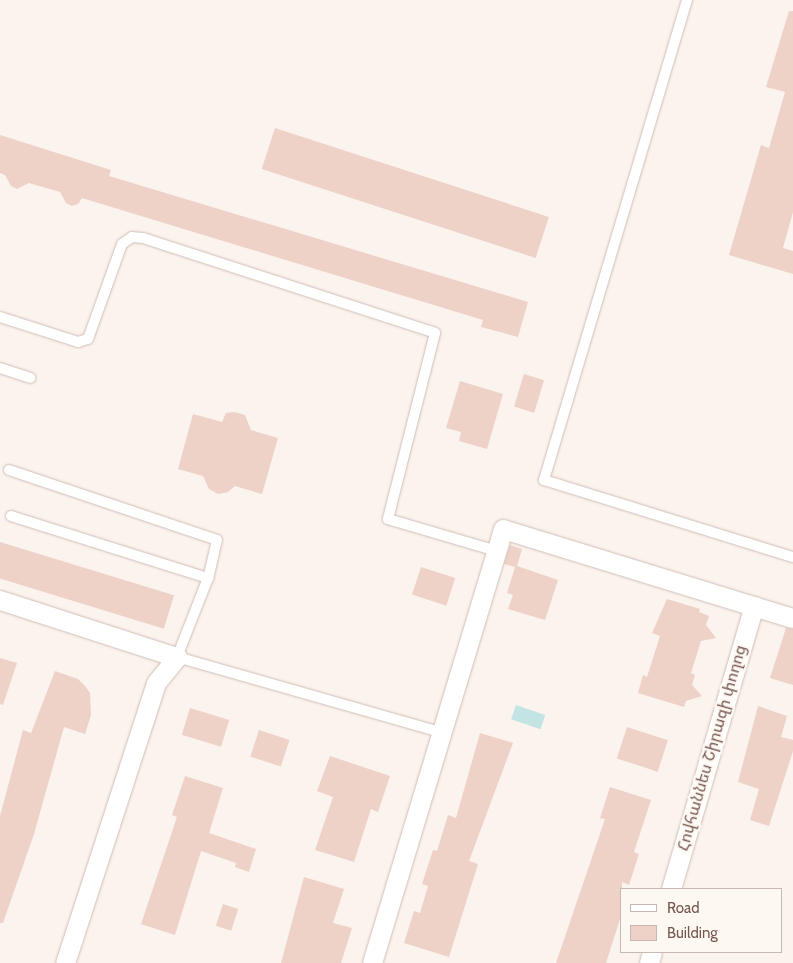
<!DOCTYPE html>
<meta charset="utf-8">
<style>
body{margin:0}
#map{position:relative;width:793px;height:963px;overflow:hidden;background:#fbf3ed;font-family:Cabin,"Noto Sans Armenian",sans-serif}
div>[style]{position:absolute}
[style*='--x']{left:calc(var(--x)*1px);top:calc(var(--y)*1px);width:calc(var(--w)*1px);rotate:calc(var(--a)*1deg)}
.water>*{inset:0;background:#c2e4e4;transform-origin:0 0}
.building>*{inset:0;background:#eed1c7;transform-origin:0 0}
.roads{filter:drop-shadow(0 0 1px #cfbdb5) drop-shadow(0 0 1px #cfbdb5)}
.lane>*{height:10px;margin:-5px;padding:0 5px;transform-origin:5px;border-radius:5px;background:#fff}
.street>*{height:19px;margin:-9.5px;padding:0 9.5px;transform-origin:9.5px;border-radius:9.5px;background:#fff}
span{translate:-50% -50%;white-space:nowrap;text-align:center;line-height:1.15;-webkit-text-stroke:4.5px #fef8f3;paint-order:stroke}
.street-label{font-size:16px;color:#755851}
.legend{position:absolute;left:620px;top:888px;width:162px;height:65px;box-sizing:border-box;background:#fef8f3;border:1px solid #c7b8b2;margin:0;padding:6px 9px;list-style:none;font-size:15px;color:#755851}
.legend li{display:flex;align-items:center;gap:10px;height:25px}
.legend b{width:25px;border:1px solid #c7b8b2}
</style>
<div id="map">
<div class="water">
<div style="left:516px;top:705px;width:31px;height:15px;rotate:19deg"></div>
</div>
<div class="building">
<div style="clip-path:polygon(789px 11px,793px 11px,793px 212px,783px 248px,793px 251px,793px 274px,729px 255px,761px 145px,769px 148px,785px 92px,766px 87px)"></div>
<div style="left:275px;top:128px;width:288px;height:43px;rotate:18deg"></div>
<div style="clip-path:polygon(0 135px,111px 170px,109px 176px,528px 302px,518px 337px,481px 327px,483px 320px,82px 198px,78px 204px,72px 206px,66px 203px,60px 192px,29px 183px,17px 189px,11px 186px,5px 175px,0 173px)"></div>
<div style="left:524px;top:374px;width:21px;height:34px;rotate:17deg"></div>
<div style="clip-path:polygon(460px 381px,503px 394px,487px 449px,459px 441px,461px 432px,446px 428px)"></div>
<div style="clip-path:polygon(234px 412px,245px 415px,251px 430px,278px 438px,262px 494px,235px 486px,228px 492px,218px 494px,209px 489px,203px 476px,178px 469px,193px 414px,222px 422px,226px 413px)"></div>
<div style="left:0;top:542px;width:182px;height:35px;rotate:17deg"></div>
<div style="clip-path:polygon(510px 545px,522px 549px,517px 566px,558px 580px,545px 620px,508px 609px,513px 595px,507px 593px,515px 567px,504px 564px)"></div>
<div style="left:421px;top:567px;width:36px;height:29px;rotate:18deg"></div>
<div style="clip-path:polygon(667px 599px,700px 609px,699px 612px,709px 616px,706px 625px,716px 638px,701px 641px,691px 673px,695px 675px,692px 685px,702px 696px,686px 701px,684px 707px,638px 693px,643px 675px,647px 677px,660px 636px,652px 633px)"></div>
<div style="clip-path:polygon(786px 628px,793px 629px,793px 685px,770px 678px)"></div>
<div style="clip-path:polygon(0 658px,17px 663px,3px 705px,0 704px)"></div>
<div style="clip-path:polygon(55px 671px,78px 679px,85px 686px,90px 693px,91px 715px,85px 734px,64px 727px,34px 834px,3px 923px,0 923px,0 816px,23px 730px,31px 733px)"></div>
<div style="clip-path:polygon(758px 706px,787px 716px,781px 737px,793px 740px,793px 751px,769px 826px,750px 820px,759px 789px,738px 782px)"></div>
<div style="left:190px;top:708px;width:41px;height:28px;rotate:17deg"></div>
<div style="left:627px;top:727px;width:43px;height:33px;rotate:18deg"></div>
<div style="left:259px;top:730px;width:32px;height:28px;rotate:18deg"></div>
<div style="clip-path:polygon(480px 733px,513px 743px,469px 861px,478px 864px,449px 957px,404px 943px,414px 911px,420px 913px,428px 886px,422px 884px,433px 850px,437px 851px,448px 815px,456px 818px)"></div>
<div style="clip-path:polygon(330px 756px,390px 776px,378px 812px,371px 809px,354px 862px,315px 850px,333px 797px,317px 791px)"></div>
<div style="clip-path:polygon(185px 776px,223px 788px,209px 833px,256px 849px,249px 872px,235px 867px,236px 863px,201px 851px,175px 935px,141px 924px,177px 817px,172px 815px)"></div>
<div style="clip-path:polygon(610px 787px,651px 800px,634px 852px,639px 854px,629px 885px,622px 882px,622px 913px,606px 963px,556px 963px,605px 819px,600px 818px)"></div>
<div style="clip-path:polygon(304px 877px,344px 889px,333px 923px,352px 928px,341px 963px,281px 963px)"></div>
<div style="left:223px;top:904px;width:16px;height:23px;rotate:18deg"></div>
</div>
<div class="roads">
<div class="lane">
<div style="--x:687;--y:0;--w:501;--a:106.59"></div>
<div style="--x:544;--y:480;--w:261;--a:17.2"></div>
<div style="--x:0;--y:317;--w:82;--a:17.8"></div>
<div style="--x:78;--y:342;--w:10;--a:-17"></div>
<div style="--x:88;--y:339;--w:101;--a:-70.3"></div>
<div style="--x:122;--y:244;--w:12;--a:-35"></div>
<div style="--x:132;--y:237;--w:11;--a:5"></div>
<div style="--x:143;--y:238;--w:307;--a:18"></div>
<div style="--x:435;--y:333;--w:192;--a:104.2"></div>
<div style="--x:388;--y:519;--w:114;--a:16.4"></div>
<div style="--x:0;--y:368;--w:32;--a:18"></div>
<div style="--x:9;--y:470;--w:219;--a:18.6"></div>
<div style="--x:217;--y:540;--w:39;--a:103"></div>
<div style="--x:208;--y:578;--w:85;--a:111.4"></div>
<div style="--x:177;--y:657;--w:274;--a:15.9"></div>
<div style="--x:11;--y:516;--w:207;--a:17.5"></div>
</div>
<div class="street">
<div style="--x:0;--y:600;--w:186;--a:17.9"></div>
<div style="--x:177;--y:657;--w:33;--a:129"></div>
<div style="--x:156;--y:683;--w:294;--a:108"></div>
<div style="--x:671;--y:889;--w:295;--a:-73.7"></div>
<div style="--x:372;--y:963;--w:453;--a:-73.2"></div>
<div style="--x:503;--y:529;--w:303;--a:17.1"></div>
<div style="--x:649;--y:963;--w:11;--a:-75"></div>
</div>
</div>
<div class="street-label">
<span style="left:712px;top:748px;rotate:-74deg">Հովհաննես Շիրազի փողոց</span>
</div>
<ul class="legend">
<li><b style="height:6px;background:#fff"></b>Road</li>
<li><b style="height:14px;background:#eed1c7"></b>Building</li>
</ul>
</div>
